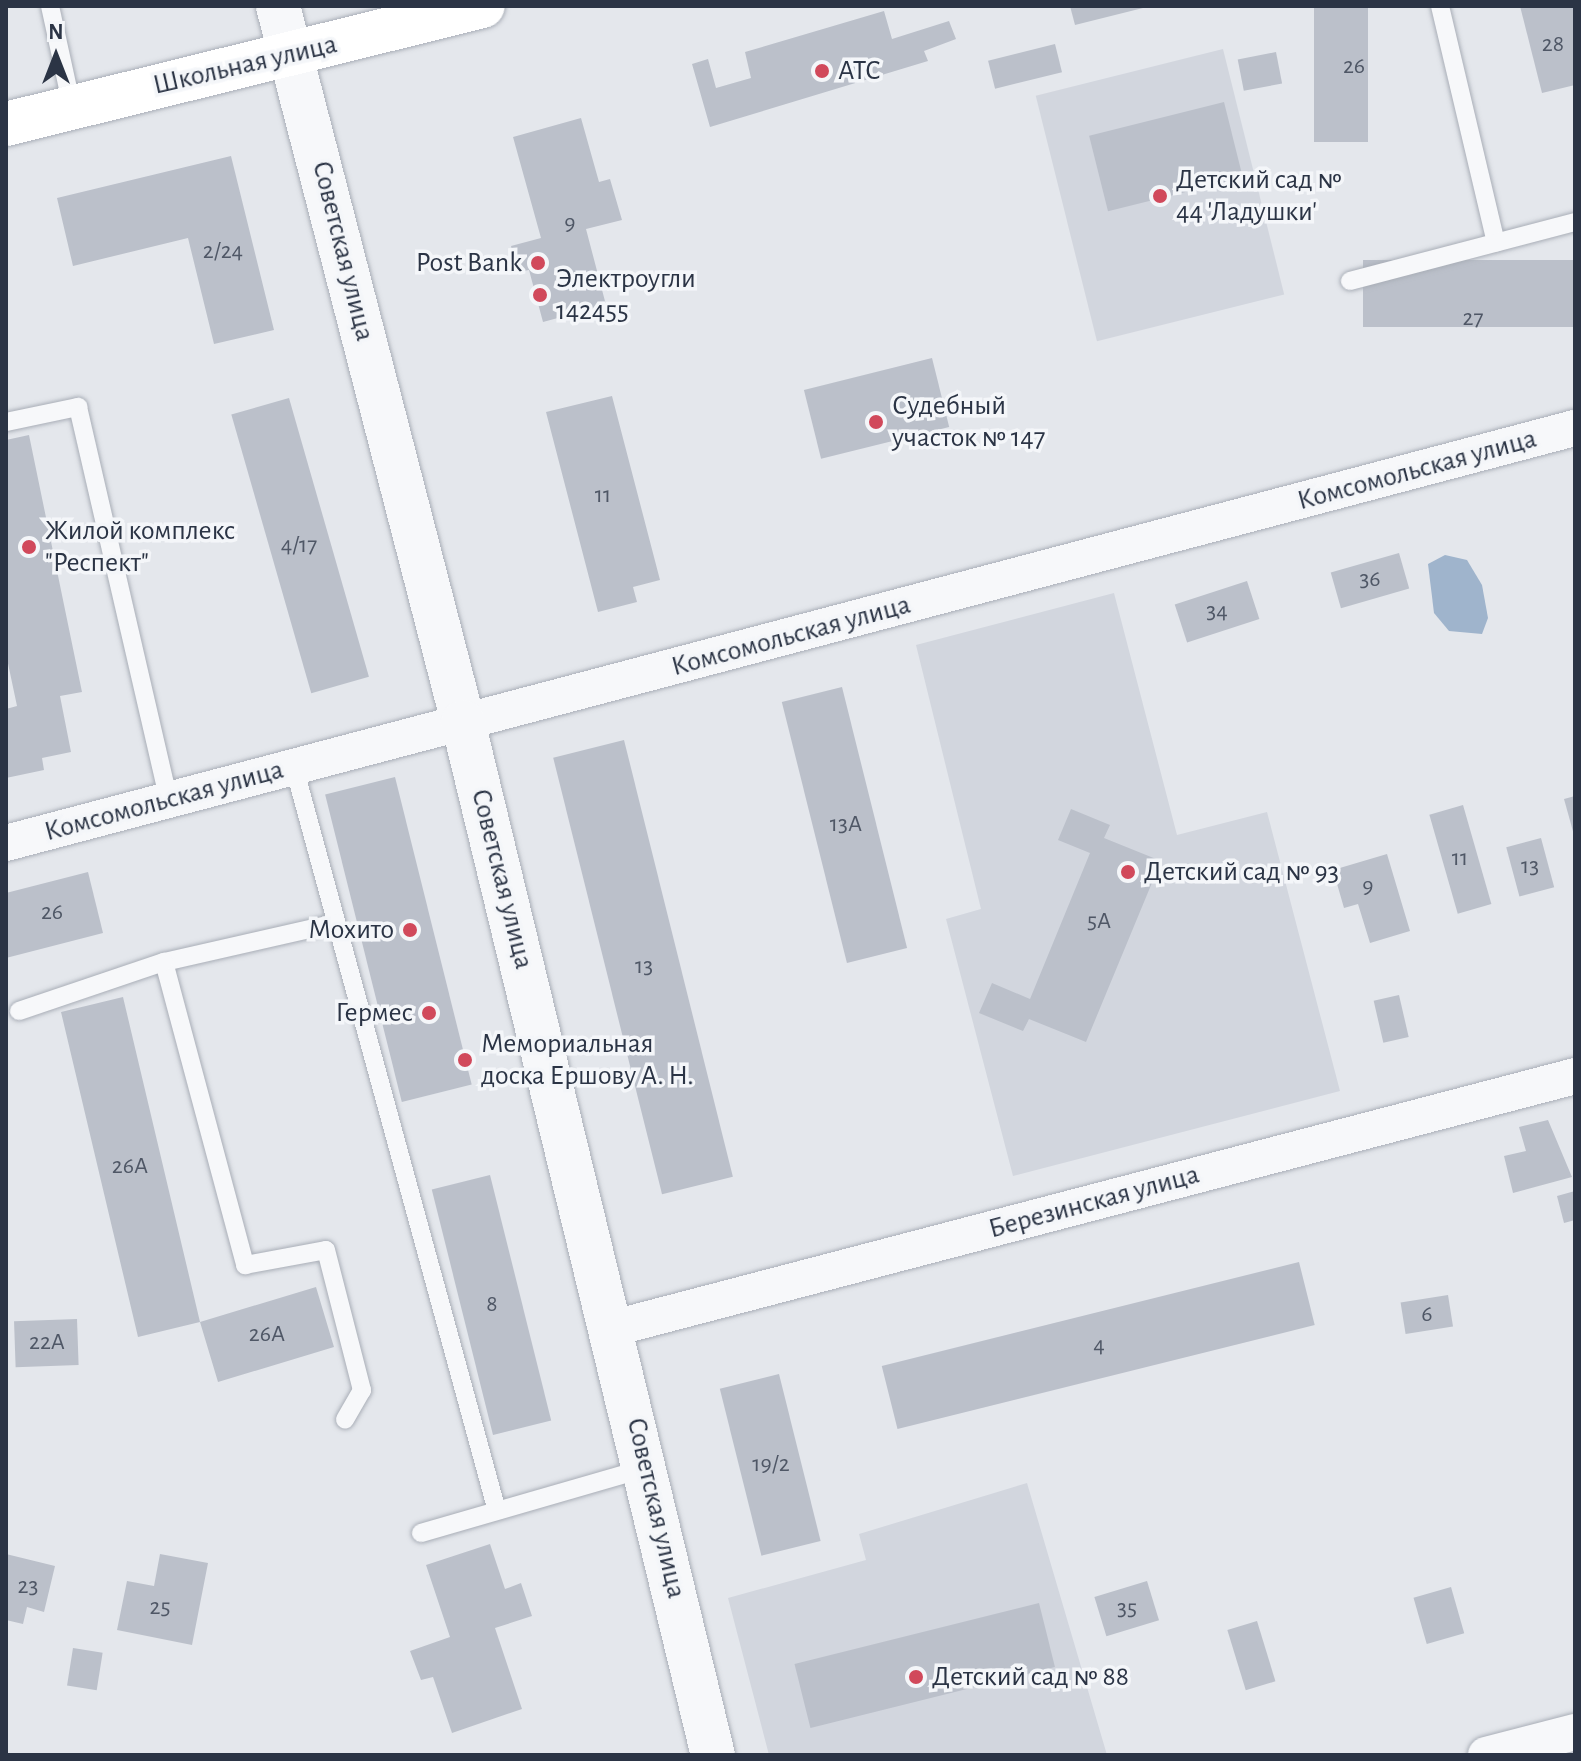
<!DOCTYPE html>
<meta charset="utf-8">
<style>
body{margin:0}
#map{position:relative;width:1581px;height:1761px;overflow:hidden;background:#e4e7ec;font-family:"Alegreya Sans",sans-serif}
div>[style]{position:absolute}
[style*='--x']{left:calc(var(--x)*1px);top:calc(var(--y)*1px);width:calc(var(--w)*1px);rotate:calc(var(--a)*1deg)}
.built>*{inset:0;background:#d2d6de;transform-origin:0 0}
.water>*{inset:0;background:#9fb4cc}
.building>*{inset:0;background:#bbc0ca;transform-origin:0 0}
.roads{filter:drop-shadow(0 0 2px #a9aeb7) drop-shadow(0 0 2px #a9aeb7)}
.service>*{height:18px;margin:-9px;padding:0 9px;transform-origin:9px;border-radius:9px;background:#f7f8fa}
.minor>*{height:36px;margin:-18px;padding:0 18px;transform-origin:18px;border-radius:18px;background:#f7f8fa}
.tertiary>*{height:44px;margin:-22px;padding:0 22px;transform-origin:22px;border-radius:22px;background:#f7f8fa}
.secondary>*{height:44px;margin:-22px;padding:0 22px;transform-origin:22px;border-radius:22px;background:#fff}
.dots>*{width:22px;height:22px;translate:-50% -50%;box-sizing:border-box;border:4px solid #f4f6f9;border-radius:50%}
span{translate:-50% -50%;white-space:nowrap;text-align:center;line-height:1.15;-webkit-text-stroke:7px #f4f6f9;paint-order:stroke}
.number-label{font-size:24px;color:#4f5766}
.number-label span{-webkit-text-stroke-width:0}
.street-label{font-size:28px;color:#2b3445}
.poi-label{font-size:28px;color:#2b3445}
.left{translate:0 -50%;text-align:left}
.right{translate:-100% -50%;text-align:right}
.frame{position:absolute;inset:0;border:8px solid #2b3445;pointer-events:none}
.north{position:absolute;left:16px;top:16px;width:80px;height:80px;-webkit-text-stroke:6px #f4f6f9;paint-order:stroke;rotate:0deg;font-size:22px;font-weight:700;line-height:32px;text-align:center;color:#2b3445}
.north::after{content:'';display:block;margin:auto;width:28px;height:36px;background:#2b3445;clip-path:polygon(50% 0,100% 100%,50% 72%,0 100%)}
</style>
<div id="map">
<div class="built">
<div style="left:1223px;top:49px;width:253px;height:193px;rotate:76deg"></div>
<div style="clip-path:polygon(1114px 593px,1177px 835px,1267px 812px,1340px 1091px,1013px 1176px,946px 919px,981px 909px,916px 645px)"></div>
<div style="clip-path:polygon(1027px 1483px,1107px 1755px,769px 1755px,728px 1598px,866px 1560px,859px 1534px)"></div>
</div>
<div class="water">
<div style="clip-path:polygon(1445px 555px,1467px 560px,1482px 585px,1488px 618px,1482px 634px,1449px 631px,1434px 613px,1428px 564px)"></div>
</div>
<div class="building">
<div style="clip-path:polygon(1070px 6px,1147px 6px,1147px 7px,1075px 25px)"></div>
<div style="left:1314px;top:6px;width:54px;height:136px"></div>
<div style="clip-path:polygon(1520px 6px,1575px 6px,1575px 85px,1542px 93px)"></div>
<div style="clip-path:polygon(884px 11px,892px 39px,949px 21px,956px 39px,924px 51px,928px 61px,710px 127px,692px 64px,708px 59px,716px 88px,751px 78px,745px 52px)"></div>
<div style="left:1055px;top:44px;width:29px;height:69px;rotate:76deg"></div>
<div style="left:1276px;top:52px;width:32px;height:39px;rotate:79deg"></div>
<div style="left:1224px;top:102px;width:78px;height:139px;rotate:76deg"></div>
<div style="clip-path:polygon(581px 118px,599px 182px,610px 179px,622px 220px,586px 229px,606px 305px,543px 322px,529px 270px,518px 272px,511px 246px,541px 238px,513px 137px)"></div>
<div style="clip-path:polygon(231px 156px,274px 330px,214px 344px,188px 238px,73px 266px,57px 198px)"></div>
<div style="left:1575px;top:260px;width:67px;height:212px;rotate:90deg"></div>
<div style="left:932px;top:358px;width:71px;height:132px;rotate:76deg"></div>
<div style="clip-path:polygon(612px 396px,660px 580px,633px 587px,637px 602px,598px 612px,546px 412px)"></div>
<div style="left:289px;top:398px;width:290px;height:60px;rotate:74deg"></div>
<div style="clip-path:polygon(29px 435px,82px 692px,60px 696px,71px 752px,42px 758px,44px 770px,6px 778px,6px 709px,17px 706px,6px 654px,6px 440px)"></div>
<div style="left:1399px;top:553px;width:37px;height:71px;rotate:74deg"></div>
<div style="left:1247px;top:581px;width:40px;height:76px;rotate:72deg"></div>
<div style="left:842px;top:687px;width:269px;height:62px;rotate:76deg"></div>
<div style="left:624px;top:740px;width:450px;height:73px;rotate:76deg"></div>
<div style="left:395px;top:777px;width:317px;height:72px;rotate:76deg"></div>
<div style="clip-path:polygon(1575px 796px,1575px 835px,1574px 835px,1564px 799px)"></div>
<div style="left:1463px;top:805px;width:103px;height:35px;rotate:74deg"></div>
<div style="clip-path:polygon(1071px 809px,1110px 825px,1104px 838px,1161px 861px,1086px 1042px,1029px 1019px,1023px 1031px,979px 1013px,992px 983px,1030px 999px,1090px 853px,1058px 840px)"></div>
<div style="left:1541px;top:838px;width:51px;height:36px;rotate:75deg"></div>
<div style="clip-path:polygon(1387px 854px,1410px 931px,1370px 943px,1358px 904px,1344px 908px,1333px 870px)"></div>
<div style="clip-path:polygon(88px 872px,103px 933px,6px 958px,6px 893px)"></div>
<div style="left:1399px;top:995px;width:43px;height:26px;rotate:77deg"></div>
<div style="clip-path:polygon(123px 997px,200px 1322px,316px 1287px,334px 1347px,218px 1382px,200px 1322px,138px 1337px,61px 1012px)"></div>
<div style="clip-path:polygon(1548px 1120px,1572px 1177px,1513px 1193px,1504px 1156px,1526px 1151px,1519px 1127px)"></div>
<div style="left:490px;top:1175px;width:253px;height:60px;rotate:76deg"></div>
<div style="clip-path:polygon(1575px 1191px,1575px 1220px,1564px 1223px,1557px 1196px)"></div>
<div style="left:1299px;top:1262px;width:65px;height:430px;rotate:76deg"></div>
<div style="left:1448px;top:1295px;width:32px;height:48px;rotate:81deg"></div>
<div style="left:77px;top:1319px;width:46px;height:63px;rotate:88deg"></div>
<div style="left:779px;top:1374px;width:172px;height:61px;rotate:76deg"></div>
<div style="clip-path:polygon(490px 1544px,505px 1589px,521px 1583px,532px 1616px,495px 1628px,522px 1709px,452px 1733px,433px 1677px,421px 1680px,410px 1651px,450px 1637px,426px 1565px)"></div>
<div style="clip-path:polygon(6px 1554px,55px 1566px,44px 1612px,27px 1607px,23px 1624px,6px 1620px)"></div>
<div style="clip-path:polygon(160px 1554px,208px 1563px,192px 1645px,117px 1630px,127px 1581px,154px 1586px)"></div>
<div style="left:1147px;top:1581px;width:41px;height:55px;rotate:73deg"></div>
<div style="left:1451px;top:1587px;width:48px;height:39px;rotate:74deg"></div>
<div style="left:1039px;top:1603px;width:66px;height:252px;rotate:76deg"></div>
<div style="left:1257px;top:1621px;width:63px;height:31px;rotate:73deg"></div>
<div style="left:73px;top:1648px;width:30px;height:38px;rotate:9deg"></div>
</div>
<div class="roads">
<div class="service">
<div style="--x:50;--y:6;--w:103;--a:77.7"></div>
<div style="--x:1440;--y:6;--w:243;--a:76.7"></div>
<div style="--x:1350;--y:281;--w:233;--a:-14.7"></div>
<div style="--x:6;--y:422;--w:74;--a:-11.8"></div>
<div style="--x:78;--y:407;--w:403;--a:77"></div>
<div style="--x:294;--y:767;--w:771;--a:74.74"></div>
<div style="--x:336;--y:923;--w:176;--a:167.2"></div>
<div style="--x:164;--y:962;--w:314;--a:75"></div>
<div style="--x:245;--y:1265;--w:82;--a:-10.5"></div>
<div style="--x:326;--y:1250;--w:145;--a:75.6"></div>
<div style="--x:362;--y:1390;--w:34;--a:120"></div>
<div style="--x:19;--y:1011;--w:153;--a:-18.7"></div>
<div style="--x:421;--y:1533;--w:231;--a:-16.1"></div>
</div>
<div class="minor">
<div style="--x:6;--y:843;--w:1623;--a:-14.82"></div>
<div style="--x:614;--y:1328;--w:993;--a:-14.69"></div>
<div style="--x:1486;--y:1755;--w:92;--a:-14.5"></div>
</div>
<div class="tertiary">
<div style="--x:278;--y:6;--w:740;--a:75.51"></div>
<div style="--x:463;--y:722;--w:1063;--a:76.4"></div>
</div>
<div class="secondary">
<div style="--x:6;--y:124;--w:491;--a:-13.9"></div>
</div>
</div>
<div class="dots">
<div style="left:822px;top:71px;background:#d1495b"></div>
<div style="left:1160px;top:196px;background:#d1495b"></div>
<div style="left:538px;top:263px;background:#d1495b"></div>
<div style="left:540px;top:295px;background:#d1495b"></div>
<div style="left:876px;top:422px;background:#d1495b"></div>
<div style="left:29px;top:547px;background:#d1495b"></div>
<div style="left:1128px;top:872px;background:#d1495b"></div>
<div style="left:410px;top:930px;background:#d1495b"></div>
<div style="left:429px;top:1013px;background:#d1495b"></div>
<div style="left:465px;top:1060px;background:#d1495b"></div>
<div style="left:916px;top:1677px;background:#d1495b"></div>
</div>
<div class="number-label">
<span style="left:1553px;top:45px">28</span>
<span style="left:1354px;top:67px">26</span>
<span style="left:570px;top:224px">9</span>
<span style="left:223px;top:252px">2/24</span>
<span style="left:1473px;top:319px">27</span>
<span style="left:603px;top:496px">11</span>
<span style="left:299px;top:546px">4/17</span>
<span style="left:1370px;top:580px">36</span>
<span style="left:1217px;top:612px">34</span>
<span style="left:846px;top:825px">13А</span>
<span style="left:1460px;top:859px">11</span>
<span style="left:1530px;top:867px">13</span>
<span style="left:1368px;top:887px">9</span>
<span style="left:52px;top:913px">26</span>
<span style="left:1099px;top:922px">5А</span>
<span style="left:644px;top:967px">13</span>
<span style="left:130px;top:1167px">26А</span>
<span style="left:492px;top:1305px">8</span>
<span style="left:1427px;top:1315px">6</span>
<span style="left:267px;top:1335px">26А</span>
<span style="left:47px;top:1343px">22А</span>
<span style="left:1099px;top:1346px">4</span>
<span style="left:771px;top:1465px">19/2</span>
<span style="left:28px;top:1587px">23</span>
<span style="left:160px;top:1608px">25</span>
<span style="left:1127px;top:1609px">35</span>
</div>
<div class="street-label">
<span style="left:245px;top:65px;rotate:-13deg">Школьная улица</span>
<span style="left:343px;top:251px;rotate:76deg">Советская улица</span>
<span style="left:1417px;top:470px;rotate:-15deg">Комсомольская улица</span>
<span style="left:791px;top:636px;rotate:-15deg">Комсомольская улица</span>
<span style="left:164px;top:801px;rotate:-15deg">Комсомольская улица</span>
<span style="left:502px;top:879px;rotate:76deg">Советская улица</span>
<span style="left:1094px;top:1202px;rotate:-15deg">Березинская улица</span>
<span style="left:656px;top:1508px;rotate:77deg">Советская улица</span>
</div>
<div class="poi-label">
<span class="left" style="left:838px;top:71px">АТС</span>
<span class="left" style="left:1176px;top:196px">Детский сад №<br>44 'Ладушки'</span>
<span class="right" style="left:522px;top:263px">Post Bank</span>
<span class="left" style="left:556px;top:295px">Электроугли<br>142455</span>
<span class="left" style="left:892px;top:422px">Судебный<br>участок № 147</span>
<span class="left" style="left:45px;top:547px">Жилой комплекс<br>"Респект"</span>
<span class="left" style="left:1144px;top:872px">Детский сад № 93</span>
<span class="right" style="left:394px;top:930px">Мохито</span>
<span class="right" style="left:413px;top:1013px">Гермес</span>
<span class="left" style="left:481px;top:1060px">Мемориальная<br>доска Ершову А. Н.</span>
<span class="left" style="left:932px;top:1677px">Детский сад № 88</span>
</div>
<div class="frame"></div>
<div class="north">N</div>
</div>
